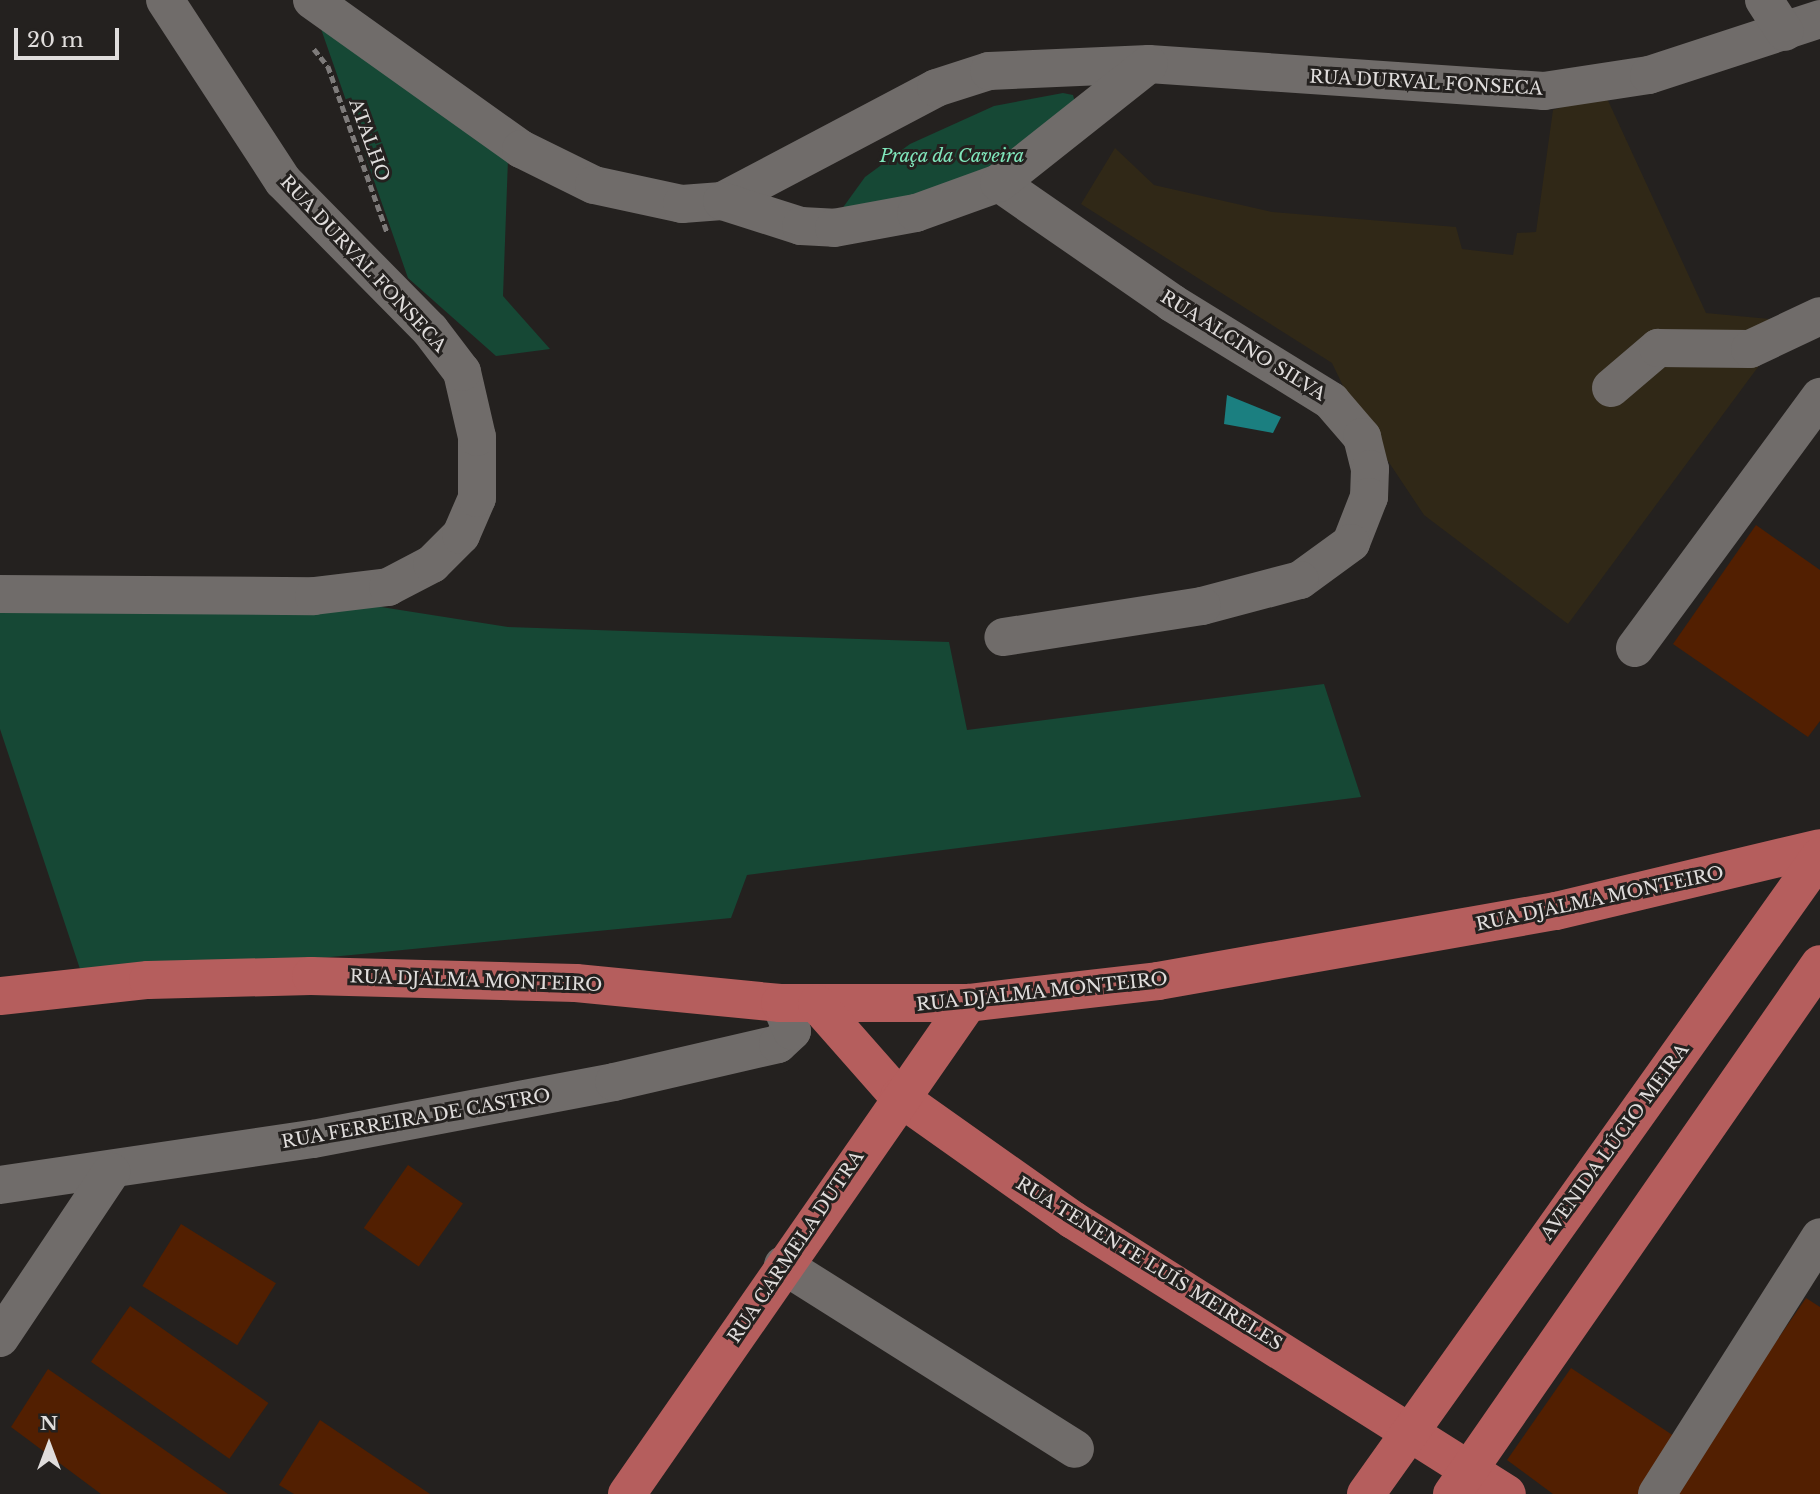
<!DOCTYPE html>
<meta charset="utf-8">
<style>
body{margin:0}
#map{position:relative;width:1820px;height:1494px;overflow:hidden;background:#24211f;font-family:"Libre Baskerville",serif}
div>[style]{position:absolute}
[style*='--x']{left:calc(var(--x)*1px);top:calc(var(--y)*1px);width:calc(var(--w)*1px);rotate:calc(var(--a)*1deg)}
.education>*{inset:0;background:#302817}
.green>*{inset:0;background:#164835}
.water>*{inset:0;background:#1b7f80}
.building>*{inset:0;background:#521f01;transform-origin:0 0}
.path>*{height:4.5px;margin-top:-2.25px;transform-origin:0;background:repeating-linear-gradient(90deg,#7e7b7a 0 7px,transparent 0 10.5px)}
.minor>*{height:38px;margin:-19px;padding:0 19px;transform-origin:19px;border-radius:19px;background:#706c6a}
.major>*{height:38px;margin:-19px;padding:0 19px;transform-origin:19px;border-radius:19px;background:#b55e5d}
span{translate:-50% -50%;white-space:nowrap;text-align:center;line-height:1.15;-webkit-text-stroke:6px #24211f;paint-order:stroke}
.street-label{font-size:18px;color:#e0dddc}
.park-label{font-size:18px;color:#80e7bc;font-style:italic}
.north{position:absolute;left:14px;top:1410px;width:70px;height:70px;-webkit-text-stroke:5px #24211f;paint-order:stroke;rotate:0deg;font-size:19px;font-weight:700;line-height:28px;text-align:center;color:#e0dddc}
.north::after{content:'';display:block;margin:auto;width:24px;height:32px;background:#e0dddc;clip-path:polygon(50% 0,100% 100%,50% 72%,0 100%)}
.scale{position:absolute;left:14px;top:28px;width:105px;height:32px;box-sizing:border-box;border:4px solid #e0dddc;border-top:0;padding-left:9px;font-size:21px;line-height:24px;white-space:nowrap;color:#e0dddc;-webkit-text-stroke:5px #24211f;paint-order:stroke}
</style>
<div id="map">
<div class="education">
<div style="clip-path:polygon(1605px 94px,1706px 313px,1792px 321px,1568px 624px,1424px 515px,1356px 413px,1332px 363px,1081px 204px,1115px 148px,1154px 185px,1272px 212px,1456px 227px,1462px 249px,1513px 255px,1517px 233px,1536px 232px,1553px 110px)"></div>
</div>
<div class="green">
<div style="clip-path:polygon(320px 26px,508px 159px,503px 296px,550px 349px,496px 356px,408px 278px)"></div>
<div style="clip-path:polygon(1063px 93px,1073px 95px,1077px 110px,954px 189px,839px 213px,865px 177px,910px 144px,994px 106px)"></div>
<div style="clip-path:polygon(0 598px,324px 598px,508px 627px,949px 642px,967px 730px,1324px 684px,1361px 797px,747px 875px,731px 918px,84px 981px,0 729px)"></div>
</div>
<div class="water">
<div style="clip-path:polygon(1227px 395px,1281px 417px,1273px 433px,1224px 424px)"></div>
</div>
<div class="building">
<div style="clip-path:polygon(1756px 525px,1820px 570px,1820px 721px,1808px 737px,1673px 644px)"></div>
<div style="left:408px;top:1165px;width:67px;height:77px;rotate:35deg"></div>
<div style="left:181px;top:1224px;width:112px;height:73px;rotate:32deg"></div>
<div style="clip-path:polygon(1806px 1298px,1820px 1307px,1820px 1494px,1671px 1494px)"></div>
<div style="left:130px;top:1306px;width:169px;height:68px;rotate:35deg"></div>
<div style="clip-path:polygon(1571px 1368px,1674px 1436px,1639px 1494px,1553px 1494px,1507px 1460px)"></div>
<div style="clip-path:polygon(48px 1369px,228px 1494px,101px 1494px,11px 1427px)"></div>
<div style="clip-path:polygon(320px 1420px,430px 1494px,294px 1494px,279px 1485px)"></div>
</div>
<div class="path">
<div style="--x:314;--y:49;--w:22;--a:51"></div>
<div style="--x:328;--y:66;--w:176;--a:70.4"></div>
</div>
<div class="minor">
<div style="--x:312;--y:0;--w:257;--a:35.5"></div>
<div style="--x:521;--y:149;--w:81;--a:26.3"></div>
<div style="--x:594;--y:185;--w:90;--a:12.2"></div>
<div style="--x:682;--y:204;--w:40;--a:-4.3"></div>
<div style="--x:722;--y:201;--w:242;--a:-27.8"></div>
<div style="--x:936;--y:88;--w:56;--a:-17.8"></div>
<div style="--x:989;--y:71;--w:160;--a:-2.5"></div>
<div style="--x:1149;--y:64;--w:396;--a:3.9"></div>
<div style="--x:1544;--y:91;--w:106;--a:-8.7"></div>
<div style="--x:1649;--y:75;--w:180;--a:-18.1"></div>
<div style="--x:1764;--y:0;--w:38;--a:57"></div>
<div style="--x:999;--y:183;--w:211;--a:34.7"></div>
<div style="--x:1172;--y:303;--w:187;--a:31.6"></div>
<div style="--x:1331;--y:401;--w:48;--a:49.3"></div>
<div style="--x:1362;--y:437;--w:33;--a:76"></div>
<div style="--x:1370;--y:469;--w:28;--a:92"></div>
<div style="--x:1369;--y:497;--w:49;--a:111.4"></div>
<div style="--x:1351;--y:543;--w:63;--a:144"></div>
<div style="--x:1300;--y:580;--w:101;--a:165.1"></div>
<div style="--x:1202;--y:606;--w:201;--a:171.1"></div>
<div style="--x:722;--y:201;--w:83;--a:17.6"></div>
<div style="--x:801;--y:226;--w:33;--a:3"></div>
<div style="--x:834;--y:228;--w:83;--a:-10.4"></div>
<div style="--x:916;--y:213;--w:88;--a:-19.9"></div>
<div style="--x:999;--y:183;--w:191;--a:-38.4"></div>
<div style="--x:1611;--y:388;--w:62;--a:-40.4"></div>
<div style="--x:1658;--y:348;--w:92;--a:0.6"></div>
<div style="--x:1750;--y:349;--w:77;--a:-25.2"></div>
<div style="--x:0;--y:594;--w:314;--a:0.4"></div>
<div style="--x:314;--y:596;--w:75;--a:-6.9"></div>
<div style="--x:388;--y:587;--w:50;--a:-27.6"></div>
<div style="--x:432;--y:564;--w:41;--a:-45"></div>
<div style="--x:461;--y:535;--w:40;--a:-66.6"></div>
<div style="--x:477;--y:498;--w:61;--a:-90"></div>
<div style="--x:477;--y:437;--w:67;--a:-103"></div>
<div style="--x:462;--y:372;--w:53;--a:-127.3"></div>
<div style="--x:430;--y:330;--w:209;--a:-134.6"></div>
<div style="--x:283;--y:181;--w:216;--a:-123.1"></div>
<div style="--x:1635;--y:648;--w:312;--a:-53.6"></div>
<div style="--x:0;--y:1185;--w:316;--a:-8.4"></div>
<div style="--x:313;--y:1139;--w:306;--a:-10.7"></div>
<div style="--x:614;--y:1082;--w:168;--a:-13"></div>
<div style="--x:778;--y:1044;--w:19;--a:-43"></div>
<div style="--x:792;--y:1031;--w:30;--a:-113"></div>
<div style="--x:783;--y:1265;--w:345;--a:32.2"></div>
<div style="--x:0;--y:1338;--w:200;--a:-56.2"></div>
<div style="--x:1657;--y:1494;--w:304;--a:-57.6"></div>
</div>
<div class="major">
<div style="--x:0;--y:996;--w:149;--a:-6.2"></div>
<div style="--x:148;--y:980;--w:163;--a:-1.4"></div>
<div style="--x:311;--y:976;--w:265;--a:1.5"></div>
<div style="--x:576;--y:983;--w:205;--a:5.6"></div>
<div style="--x:780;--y:1003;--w:188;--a:0"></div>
<div style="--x:968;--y:1003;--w:191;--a:-6.6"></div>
<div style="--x:1158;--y:981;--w:404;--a:-10"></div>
<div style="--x:1556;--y:911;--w:271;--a:-13.4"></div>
<div style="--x:817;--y:1004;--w:124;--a:48.6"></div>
<div style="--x:899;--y:1097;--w:213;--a:35.3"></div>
<div style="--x:1073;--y:1220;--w:513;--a:32.27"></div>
<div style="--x:627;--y:1494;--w:598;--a:-55.22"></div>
<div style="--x:1366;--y:1494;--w:783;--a:-54.56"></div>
<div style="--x:1452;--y:1494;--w:645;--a:-55.23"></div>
</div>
<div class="street-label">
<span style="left:1426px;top:83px;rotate:3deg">RUA DURVAL FONSECA</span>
<span style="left:369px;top:140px;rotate:70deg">ATALHO</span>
<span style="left:363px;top:264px;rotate:47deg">RUA DURVAL FONSECA</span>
<span style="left:1243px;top:346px;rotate:32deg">RUA ALCINO SILVA</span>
<span style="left:1600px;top:899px;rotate:-12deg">RUA DJALMA MONTEIRO</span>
<span style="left:476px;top:981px;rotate:2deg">RUA DJALMA MONTEIRO</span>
<span style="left:1042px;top:992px;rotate:-6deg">RUA DJALMA MONTEIRO</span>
<span style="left:416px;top:1119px;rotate:-10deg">RUA FERREIRA DE CASTRO</span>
<span style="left:1615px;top:1142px;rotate:-54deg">AVENIDA LÚCIO MEIRA</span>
<span style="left:796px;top:1247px;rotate:-56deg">RUA CARMELA DUTRA</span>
<span style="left:1149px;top:1264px;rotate:32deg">RUA TENENTE LUÍS MEIRELES</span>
</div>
<div class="park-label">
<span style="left:952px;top:156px">Praça da Caveira</span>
</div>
<div class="north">N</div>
<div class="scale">20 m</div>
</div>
